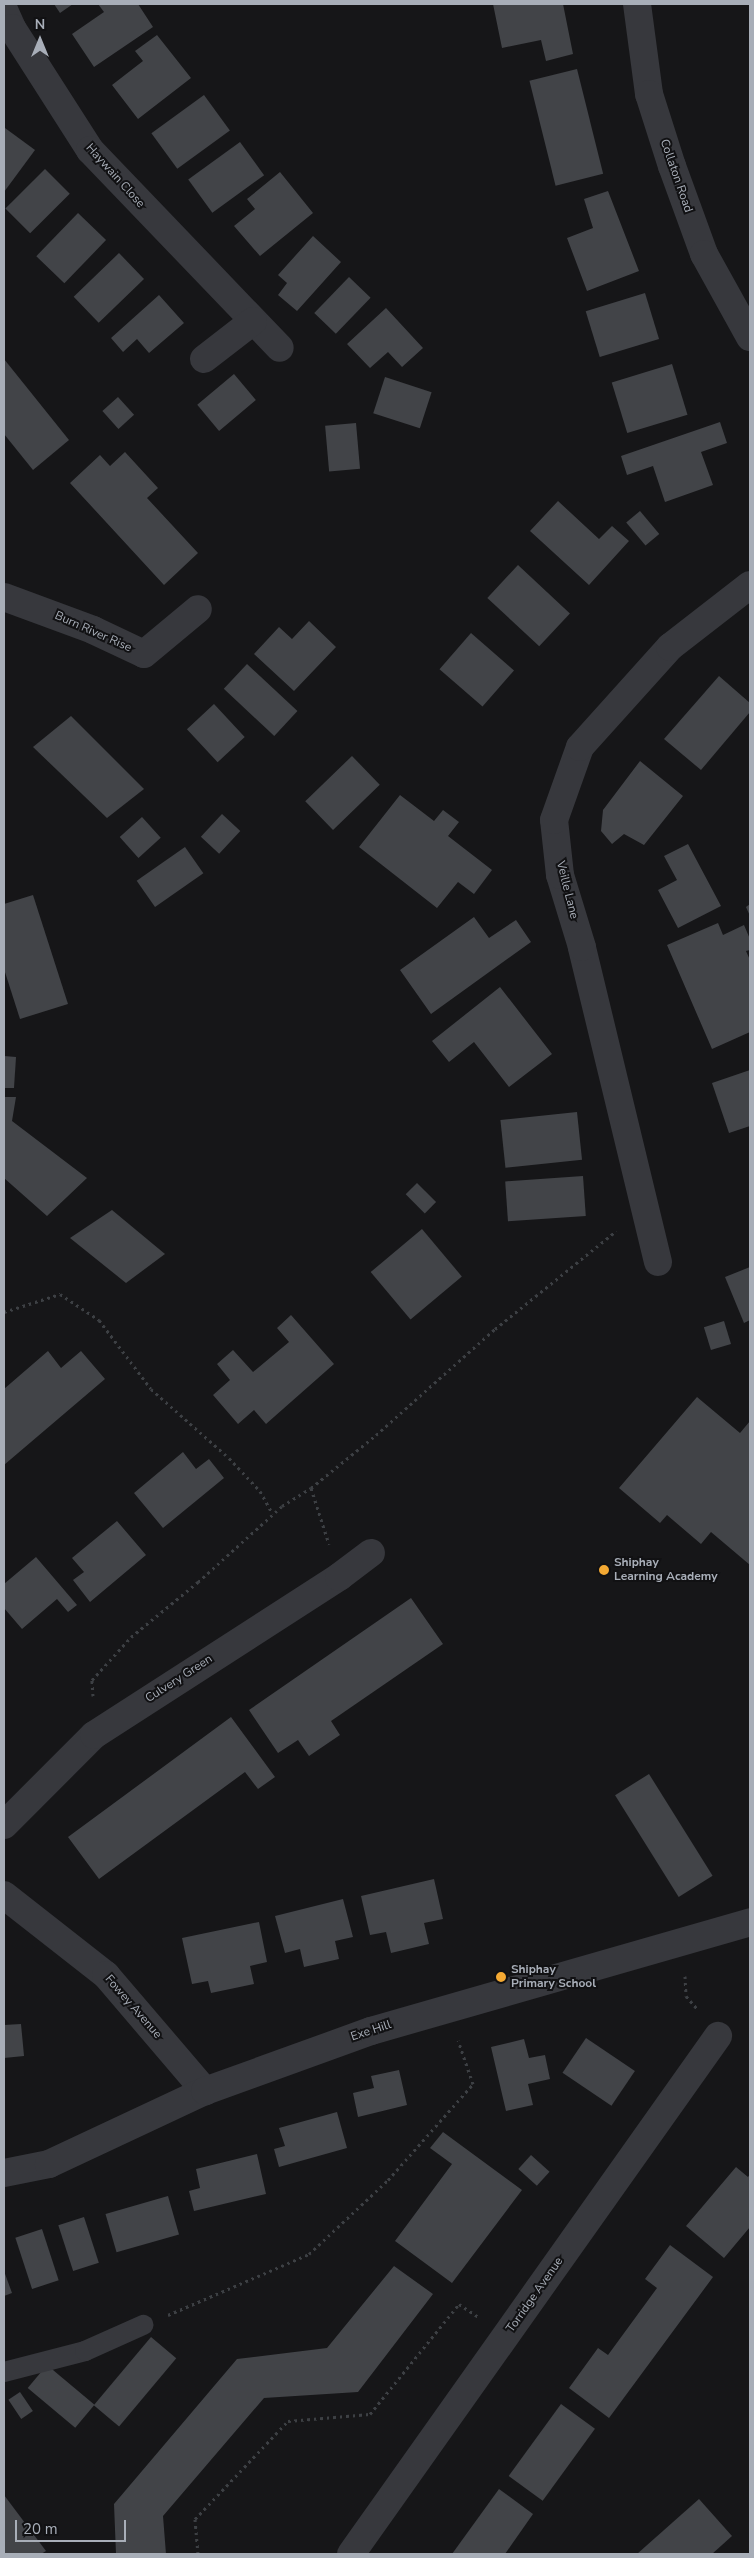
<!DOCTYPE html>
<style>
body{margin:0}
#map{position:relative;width:754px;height:2558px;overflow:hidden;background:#161618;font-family:"Nunito Sans",sans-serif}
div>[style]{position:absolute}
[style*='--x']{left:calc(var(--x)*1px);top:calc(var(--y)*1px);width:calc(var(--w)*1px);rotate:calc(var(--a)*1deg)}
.building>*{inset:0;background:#424448;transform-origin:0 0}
.path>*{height:3px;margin-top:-1.5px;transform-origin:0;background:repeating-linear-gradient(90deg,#3d4044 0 2.5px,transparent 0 6.5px)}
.service>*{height:20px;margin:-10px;padding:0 10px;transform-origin:10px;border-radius:10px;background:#37383d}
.minor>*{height:28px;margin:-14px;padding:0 14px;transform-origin:14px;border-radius:14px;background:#37383d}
.tertiary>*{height:28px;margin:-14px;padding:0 14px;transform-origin:14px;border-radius:14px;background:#37383d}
.dots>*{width:14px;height:14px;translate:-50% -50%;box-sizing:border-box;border:2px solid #111113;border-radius:50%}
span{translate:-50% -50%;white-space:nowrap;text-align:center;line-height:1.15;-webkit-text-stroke:4px #111113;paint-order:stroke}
.street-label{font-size:12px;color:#a8aeb8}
.poi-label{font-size:12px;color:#a8aeb8;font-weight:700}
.left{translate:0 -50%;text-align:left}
.frame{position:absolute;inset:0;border:5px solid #a8aeb8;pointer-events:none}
.north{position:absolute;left:15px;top:15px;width:50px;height:50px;-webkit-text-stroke:4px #111113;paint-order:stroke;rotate:0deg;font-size:14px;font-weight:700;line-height:20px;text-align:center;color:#a8aeb8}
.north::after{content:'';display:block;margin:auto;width:18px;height:22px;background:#a8aeb8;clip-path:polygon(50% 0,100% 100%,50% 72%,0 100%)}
.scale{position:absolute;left:15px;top:2520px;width:111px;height:22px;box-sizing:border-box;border:2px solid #a8aeb8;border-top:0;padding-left:6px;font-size:15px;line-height:18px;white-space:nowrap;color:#a8aeb8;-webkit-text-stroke:4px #111113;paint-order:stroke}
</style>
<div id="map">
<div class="building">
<div style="clip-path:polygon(54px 4px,73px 4px,60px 13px)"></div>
<div style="clip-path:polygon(98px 4px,138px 4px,153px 27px,94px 67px,72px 34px,104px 12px)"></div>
<div style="clip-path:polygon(493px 4px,563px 4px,573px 54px,546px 61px,541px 40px,502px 48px)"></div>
<div style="clip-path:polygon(157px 35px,191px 78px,138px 119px,112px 85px,143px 61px,135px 51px)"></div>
<div style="left:577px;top:69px;width:108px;height:49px;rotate:76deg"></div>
<div style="left:204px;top:95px;width:44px;height:65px;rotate:54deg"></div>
<div style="clip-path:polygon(5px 128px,35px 150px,4px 192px,4px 129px)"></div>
<div style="left:240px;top:142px;width:41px;height:64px;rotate:54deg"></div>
<div style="left:45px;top:169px;width:35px;height:56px;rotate:45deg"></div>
<div style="clip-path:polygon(280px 172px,313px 213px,260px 256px,234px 226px,255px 209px,247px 199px)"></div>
<div style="clip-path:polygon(608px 191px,639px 271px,587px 291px,567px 238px,593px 228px,584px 199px)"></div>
<div style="left:78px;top:213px;width:39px;height:60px;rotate:44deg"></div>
<div style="clip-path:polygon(313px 236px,341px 262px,297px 311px,278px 295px,287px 283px,278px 275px)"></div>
<div style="left:119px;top:253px;width:36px;height:63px;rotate:46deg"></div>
<div style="left:349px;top:277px;width:30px;height:50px;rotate:44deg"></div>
<div style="left:645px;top:293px;width:48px;height:62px;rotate:73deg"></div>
<div style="clip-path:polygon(159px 295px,184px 323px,149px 353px,137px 339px,123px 352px,111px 338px)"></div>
<div style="clip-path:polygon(386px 308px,423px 348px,402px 367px,388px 352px,370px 368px,347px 344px)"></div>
<div style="clip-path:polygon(4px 359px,69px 440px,33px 470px,4px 434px)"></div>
<div style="left:672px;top:364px;width:53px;height:63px;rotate:73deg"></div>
<div style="left:234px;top:374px;width:34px;height:48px;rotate:50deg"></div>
<div style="left:385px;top:377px;width:49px;height:38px;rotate:18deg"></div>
<div style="left:118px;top:397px;width:24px;height:21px;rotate:48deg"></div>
<div style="clip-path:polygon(720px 422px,727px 443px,701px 452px,713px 485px,665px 502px,653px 466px,627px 475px,621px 456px)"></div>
<div style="left:356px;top:423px;width:46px;height:31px;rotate:85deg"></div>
<div style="clip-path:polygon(125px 452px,158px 488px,147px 498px,198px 553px,164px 585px,70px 483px,100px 455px,110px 466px)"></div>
<div style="clip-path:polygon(558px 501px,599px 539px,612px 526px,629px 541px,589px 585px,530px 531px)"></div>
<div style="left:640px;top:511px;width:30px;height:18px;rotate:50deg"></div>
<div style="left:518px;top:565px;width:71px;height:45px;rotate:43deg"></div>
<div style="clip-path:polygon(309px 621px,336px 647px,294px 691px,254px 654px,279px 627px,292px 639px)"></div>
<div style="left:471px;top:633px;width:57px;height:48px;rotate:41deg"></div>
<div style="left:247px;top:664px;width:69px;height:34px;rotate:43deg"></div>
<div style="clip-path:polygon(719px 676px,750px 703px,750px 712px,701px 770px,664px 739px)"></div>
<div style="left:214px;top:704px;width:45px;height:37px;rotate:47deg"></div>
<div style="clip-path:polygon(71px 716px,144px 789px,107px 818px,33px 747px)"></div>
<div style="left:352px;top:756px;width:40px;height:65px;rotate:46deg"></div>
<div style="clip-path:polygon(640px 761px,683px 796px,644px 845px,624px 834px,612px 844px,601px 831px,603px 810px)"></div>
<div style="clip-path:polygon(400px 795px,434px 821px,443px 810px,459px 822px,448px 836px,492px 870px,474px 894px,458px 882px,437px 908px,359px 847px)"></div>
<div style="left:222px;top:814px;width:25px;height:31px;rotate:43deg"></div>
<div style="left:142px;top:817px;width:28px;height:30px;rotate:48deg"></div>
<div style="clip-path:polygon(688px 844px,721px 906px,678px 928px,658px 890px,677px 880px,664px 856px)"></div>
<div style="left:185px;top:847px;width:32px;height:59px;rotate:55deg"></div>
<div style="clip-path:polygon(33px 895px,68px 1004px,20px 1019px,4px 969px,4px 904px)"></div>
<div style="clip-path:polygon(750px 904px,750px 916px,746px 907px)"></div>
<div style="clip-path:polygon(474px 917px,489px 938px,516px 920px,531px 942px,431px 1014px,400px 970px)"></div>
<div style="clip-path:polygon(718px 923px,723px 935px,744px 925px,750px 939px,750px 950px,746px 951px,750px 960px,750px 1032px,712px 1049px,667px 945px)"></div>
<div style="clip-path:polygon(500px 987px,552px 1054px,509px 1087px,474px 1042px,449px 1062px,432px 1041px)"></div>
<div style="clip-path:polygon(4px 1056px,16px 1057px,14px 1088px,4px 1088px)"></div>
<div style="clip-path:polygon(750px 1070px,750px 1126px,729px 1133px,712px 1083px)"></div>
<div style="clip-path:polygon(4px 1097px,16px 1097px,12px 1121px,87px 1178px,47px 1216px,4px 1178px)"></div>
<div style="left:577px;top:1112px;width:48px;height:77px;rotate:84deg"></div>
<div style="left:583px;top:1176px;width:40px;height:78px;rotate:86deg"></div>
<div style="left:417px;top:1183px;width:27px;height:16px;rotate:45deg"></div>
<div style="clip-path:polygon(112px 1210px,165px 1254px,126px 1283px,70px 1238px)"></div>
<div style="left:422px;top:1229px;width:62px;height:67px;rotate:50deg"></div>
<div style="clip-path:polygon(750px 1267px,750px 1320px,744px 1323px,725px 1277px)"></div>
<div style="clip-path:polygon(291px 1315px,334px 1364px,266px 1424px,254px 1410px,238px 1424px,213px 1395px,230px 1380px,217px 1364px,233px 1350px,253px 1372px,289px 1342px,277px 1328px)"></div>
<div style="left:724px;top:1321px;width:24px;height:21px;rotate:73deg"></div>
<div style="clip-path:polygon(48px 1351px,61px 1368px,81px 1351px,105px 1379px,4px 1465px,4px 1389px)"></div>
<div style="clip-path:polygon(697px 1397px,740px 1433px,750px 1421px,750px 1565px,711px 1532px,701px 1544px,667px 1515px,660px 1523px,619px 1488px)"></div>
<div style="clip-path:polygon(183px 1452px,196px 1469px,209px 1459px,224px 1478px,163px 1528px,134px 1493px)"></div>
<div style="clip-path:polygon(117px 1521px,146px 1555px,90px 1602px,73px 1580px,84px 1572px,72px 1558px)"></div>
<div style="clip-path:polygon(36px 1557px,77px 1605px,68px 1612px,57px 1599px,22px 1629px,4px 1608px,4px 1584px)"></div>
<div style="clip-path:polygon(411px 1598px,443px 1644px,331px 1721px,340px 1735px,309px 1756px,298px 1740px,278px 1753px,249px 1710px)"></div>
<div style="clip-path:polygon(231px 1717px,275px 1777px,258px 1789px,245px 1772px,99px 1879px,68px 1837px)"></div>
<div style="left:649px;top:1774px;width:120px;height:40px;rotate:58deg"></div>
<div style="clip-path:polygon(434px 1879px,443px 1919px,424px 1923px,429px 1944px,391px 1953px,386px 1932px,370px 1935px,361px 1896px)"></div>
<div style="clip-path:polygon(343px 1899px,353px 1937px,335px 1941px,339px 1959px,304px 1967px,300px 1949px,285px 1953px,275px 1916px)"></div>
<div style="clip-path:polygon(259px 1922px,267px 1962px,250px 1966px,254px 1984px,211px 1993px,208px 1981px,192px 1984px,182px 1938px)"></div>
<div style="clip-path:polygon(21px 2024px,24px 2056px,4px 2058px,4px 2025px)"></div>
<div style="left:586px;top:2038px;width:59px;height:42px;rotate:34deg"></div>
<div style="clip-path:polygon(524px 2039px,529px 2058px,545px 2055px,550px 2079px,528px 2084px,533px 2105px,506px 2111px,491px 2047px)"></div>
<div style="clip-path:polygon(399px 2070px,407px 2105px,358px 2117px,353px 2093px,374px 2088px,371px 2076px)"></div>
<div style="clip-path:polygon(337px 2112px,347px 2148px,279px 2167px,274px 2149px,285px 2146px,279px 2128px)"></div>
<div style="clip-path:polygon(443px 2132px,522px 2190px,452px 2283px,395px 2241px,452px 2164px,430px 2148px)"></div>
<div style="clip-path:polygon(257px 2154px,266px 2194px,194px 2211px,189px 2191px,200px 2188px,196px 2169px)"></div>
<div style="left:531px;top:2155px;width:25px;height:19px;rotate:42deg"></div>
<div style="clip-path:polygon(736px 2167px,748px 2177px,750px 2174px,750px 2227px,724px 2258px,686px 2226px)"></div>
<div style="left:168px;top:2196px;width:40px;height:65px;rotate:74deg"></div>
<div style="left:84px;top:2217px;width:48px;height:27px;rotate:72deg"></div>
<div style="left:42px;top:2229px;width:54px;height:28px;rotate:72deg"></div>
<div style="clip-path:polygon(670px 2245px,713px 2277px,609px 2418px,569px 2388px,598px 2348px,608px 2355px,657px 2288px,645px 2279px)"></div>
<div style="clip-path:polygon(394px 2266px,433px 2294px,358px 2392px,264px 2398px,163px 2516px,166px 2554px,116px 2554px,114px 2504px,237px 2359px,327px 2348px)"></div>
<div style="clip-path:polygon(4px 2271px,12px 2293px,4px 2296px)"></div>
<div style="left:151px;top:2337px;width:33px;height:89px;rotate:40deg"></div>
<div style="left:47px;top:2365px;width:62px;height:30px;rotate:40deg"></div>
<div style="left:20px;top:2392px;width:23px;height:14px;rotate:56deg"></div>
<div style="left:561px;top:2404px;width:42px;height:89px;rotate:36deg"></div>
<div style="clip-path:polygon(499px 2489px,533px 2514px,505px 2554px,452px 2554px)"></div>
<div style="clip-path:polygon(4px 2495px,46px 2551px,41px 2554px,4px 2554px)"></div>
<div style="clip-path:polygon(699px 2499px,732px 2536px,712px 2554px,637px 2554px)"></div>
</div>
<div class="path">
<div style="--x:4;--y:1312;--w:59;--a:-17.8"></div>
<div style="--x:60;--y:1294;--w:47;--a:33.7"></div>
<div style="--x:99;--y:1320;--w:86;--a:53"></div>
<div style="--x:151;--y:1389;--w:104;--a:41.5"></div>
<div style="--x:229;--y:1458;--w:45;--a:46.8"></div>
<div style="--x:260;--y:1491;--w:26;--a:61"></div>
<div style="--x:311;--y:1488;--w:59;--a:72.2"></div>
<div style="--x:93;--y:1696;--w:16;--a:-94"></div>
<div style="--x:92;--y:1680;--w:58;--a:-47.8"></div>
<div style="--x:131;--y:1637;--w:87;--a:-39.4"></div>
<div style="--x:198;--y:1582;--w:113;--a:-42.1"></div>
<div style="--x:282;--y:1506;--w:34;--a:-32"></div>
<div style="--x:311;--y:1488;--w:84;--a:-39.2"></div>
<div style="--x:376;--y:1435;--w:159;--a:-41.7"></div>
<div style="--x:495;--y:1329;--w:156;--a:-39"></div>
<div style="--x:685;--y:1976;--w:20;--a:87"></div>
<div style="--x:686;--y:1996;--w:18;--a:49"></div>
<div style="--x:168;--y:2315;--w:154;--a:-23.4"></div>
<div style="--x:309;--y:2254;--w:108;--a:-43.1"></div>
<div style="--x:388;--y:2180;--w:128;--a:-48.5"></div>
<div style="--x:473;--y:2084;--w:46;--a:-108.8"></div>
<div style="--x:198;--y:2554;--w:35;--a:-95"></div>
<div style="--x:195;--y:2519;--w:135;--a:-46.5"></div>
<div style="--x:288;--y:2421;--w:82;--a:-4.9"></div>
<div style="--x:370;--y:2414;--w:141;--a:-51"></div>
<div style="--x:459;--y:2304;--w:23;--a:34"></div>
</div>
<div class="service">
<div style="--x:4;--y:2372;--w:84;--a:-14.5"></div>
<div style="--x:85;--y:2351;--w:64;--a:-24.1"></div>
</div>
<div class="minor">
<div style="--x:637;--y:4;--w:91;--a:82.4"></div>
<div style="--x:649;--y:94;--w:76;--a:72.3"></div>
<div style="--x:672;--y:166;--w:94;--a:70"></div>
<div style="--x:704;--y:254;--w:95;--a:61"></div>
<div style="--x:4;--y:10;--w:20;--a:66"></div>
<div style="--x:12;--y:28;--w:145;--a:57.4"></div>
<div style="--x:90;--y:150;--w:274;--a:46.2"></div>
<div style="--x:204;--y:359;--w:62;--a:-37.8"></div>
<div style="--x:4;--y:597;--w:95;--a:20.3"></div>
<div style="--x:93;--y:630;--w:56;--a:25.2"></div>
<div style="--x:144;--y:654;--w:70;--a:-39.8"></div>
<div style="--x:658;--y:1262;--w:324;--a:-103.6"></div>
<div style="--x:582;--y:947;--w:75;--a:-107"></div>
<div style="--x:560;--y:875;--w:55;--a:-96.2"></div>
<div style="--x:554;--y:820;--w:77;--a:-70.4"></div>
<div style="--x:580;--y:747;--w:135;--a:-48"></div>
<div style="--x:670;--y:647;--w:101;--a:-37.8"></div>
<div style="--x:4;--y:1825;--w:127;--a:-45"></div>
<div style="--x:94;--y:1735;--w:292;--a:-32.8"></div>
<div style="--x:339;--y:1577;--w:40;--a:-37"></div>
<div style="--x:4;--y:1895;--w:130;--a:38.1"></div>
<div style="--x:106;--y:1975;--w:153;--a:49.5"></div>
<div style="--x:351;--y:2554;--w:635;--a:-54.68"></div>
</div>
<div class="tertiary">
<div style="--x:4;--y:2173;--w:46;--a:-11.3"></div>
<div style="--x:49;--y:2164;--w:172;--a:-25.1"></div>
<div style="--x:205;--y:2091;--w:177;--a:-19.9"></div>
<div style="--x:371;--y:2031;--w:394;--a:-16"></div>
</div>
<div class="dots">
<div style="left:604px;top:1570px;background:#f4a933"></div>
<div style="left:501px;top:1977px;background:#f4a933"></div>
</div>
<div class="street-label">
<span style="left:115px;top:176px;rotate:48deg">Haywain Close</span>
<span style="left:676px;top:176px;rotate:71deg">Collaton Road</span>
<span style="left:93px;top:632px;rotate:24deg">Burn River Rise</span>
<span style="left:567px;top:890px;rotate:76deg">Veille Lane</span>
<span style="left:179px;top:1679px;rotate:-33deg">Culvery Green</span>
<span style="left:133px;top:2007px;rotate:49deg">Fowey Avenue</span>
<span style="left:371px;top:2031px;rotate:-18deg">Exe Hill</span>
<span style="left:535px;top:2295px;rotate:-55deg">Torridge Avenue</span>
</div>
<div class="poi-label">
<span class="left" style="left:614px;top:1570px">Shiphay<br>Learning Academy</span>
<span class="left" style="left:511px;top:1977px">Shiphay<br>Primary School</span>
</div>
<div class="frame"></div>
<div class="north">N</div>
<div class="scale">20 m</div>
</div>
